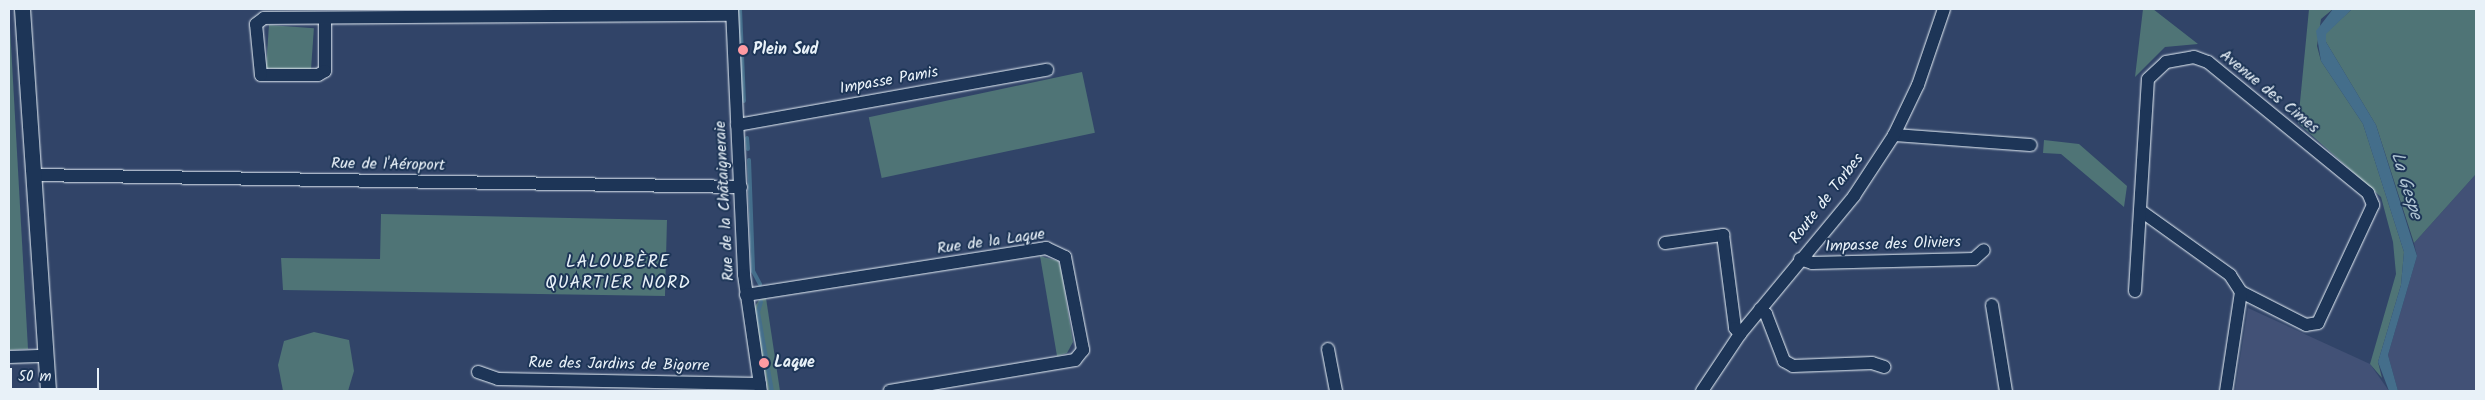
<!DOCTYPE html>
<meta charset="utf-8">
<style>
body{margin:0}
#map{position:relative;width:2485px;height:400px;overflow:hidden;background:#314468;font-family:Kalam,sans-serif}
div>[style]{position:absolute}
[style*='--x']{left:calc(var(--x)*1px);top:calc(var(--y)*1px);width:calc(var(--w)*1px);rotate:calc(var(--a)*1deg)}
.built>*{inset:0;background:#425176}
.green>*{inset:0;background:#4f7476;transform-origin:0 0}
.water>*{inset:0;background:#446e8b}
.stream>*{height:4px;margin:-2px;padding:0 2px;transform-origin:2px;border-radius:2px;background:#446e8b}
.roads{filter:drop-shadow(0 0 1px #e8f1f8) drop-shadow(0 0 1px #e8f1f8)}
.minor>*{height:12px;margin:-6px;padding:0 6px;transform-origin:6px;border-radius:6px;background:#1d3557}
.major>*{height:15px;margin:-7.5px;padding:0 7.5px;transform-origin:7.5px;border-radius:7.5px;background:#1d3557}
.dots>*{width:14px;height:14px;translate:-50% -50%;box-sizing:border-box;border:2px solid #1d3557;border-radius:50%}
span{translate:-50% -50%;white-space:nowrap;text-align:center;line-height:1.15;-webkit-text-stroke:4px #1d3557;paint-order:stroke}
.poi-label{font-size:16px;color:#e8f1f8;font-weight:700}
.left{translate:0 -50%;text-align:left}
.street-label{font-size:16px;color:#e8f1f8}
.water-label{font-size:18px;color:#afc3d2;font-style:italic}
.neighbourhood-label{font-size:18px;color:#e8f1f8;letter-spacing:1px}
.frame{position:absolute;inset:0;border:10px solid #e8f1f8;pointer-events:none}
.scale{position:absolute;left:10px;top:368px;width:89px;height:22px;box-sizing:border-box;border:2px solid #e8f1f8;border-top:0;padding-left:6px;font-size:15px;line-height:18px;white-space:nowrap;color:#e8f1f8;-webkit-text-stroke:4px #1d3557;paint-order:stroke}
</style>
<div id="map">
<div class="built">
<div style="clip-path:polygon(2476px 174px,2476px 391px,2398px 391px,2388px 355px,2417px 256px,2414px 243px)"></div>
<div style="clip-path:polygon(2248px 308px,2370px 364px,2389px 391px,2235px 391px)"></div>
</div>
<div class="green">
<div style="clip-path:polygon(9px 9px,28px 349px,9px 350px)"></div>
<div style="clip-path:polygon(2143px 9px,2153px 9px,2198px 44px,2165px 47px,2135px 77px)"></div>
<div style="clip-path:polygon(2309px 9px,2333px 9px,2321px 19px,2317px 46px,2321px 61px,2363px 124px,2404px 252px,2401px 285px,2378px 362px,2382px 378px,2370px 364px,2396px 274px,2393px 242px,2381px 197px,2298px 123px)"></div>
<div style="clip-path:polygon(2352px 9px,2476px 9px,2476px 174px,2414px 243px,2376px 125px,2326px 42px,2325px 34px)"></div>
<div style="left:269px;top:25px;width:45px;height:43px;rotate:4deg"></div>
<div style="left:1082px;top:72px;width:62px;height:218px;rotate:78deg"></div>
<div style="clip-path:polygon(2044px 140px,2079px 144px,2127px 186px,2124px 207px,2061px 154px,2043px 153px)"></div>
<div style="clip-path:polygon(381px 214px,667px 220px,665px 296px,283px 290px,281px 258px,380px 259px)"></div>
<div style="clip-path:polygon(1040px 256px,1058px 261px,1061px 269px,1073px 342px,1067px 353px,1057px 356px)"></div>
<div style="clip-path:polygon(766px 298px,780px 391px,768px 391px,754px 308px,759px 300px)"></div>
<div style="clip-path:polygon(314px 332px,349px 340px,354px 371px,348px 391px,283px 391px,278px 365px,284px 341px)"></div>
</div>
<div class="water">
<div style="clip-path:polygon(2333px 9px,2352px 9px,2326px 34px,2326px 42px,2376px 125px,2417px 256px,2388px 355px,2398px 391px,2389px 391px,2378px 362px,2401px 285px,2404px 252px,2363px 124px,2321px 61px,2316px 31px)"></div>
</div>
<div class="stream">
<div style="--x:740;--y:9;--w:92;--a:87.5"></div>
<div style="--x:747;--y:138;--w:11;--a:85"></div>
<div style="--x:749;--y:160;--w:111;--a:87.9"></div>
<div style="--x:753;--y:271;--w:15;--a:62"></div>
<div style="--x:761;--y:302;--w:10;--a:107"></div>
<div style="--x:758;--y:312;--w:80;--a:80"></div>
</div>
<div class="roads">
<div class="minor">
<div style="--x:732;--y:9;--w:266;--a:87.4"></div>
<div style="--x:744;--y:275;--w:117;--a:81.7"></div>
<div style="--x:325;--y:19;--w:52;--a:90"></div>
<div style="--x:325;--y:71;--w:8;--a:150"></div>
<div style="--x:318;--y:75;--w:57;--a:180"></div>
<div style="--x:261;--y:75;--w:51;--a:-95.6"></div>
<div style="--x:256;--y:24;--w:10;--a:-37"></div>
<div style="--x:264;--y:18;--w:468;--a:-0.4"></div>
<div style="--x:737;--y:125;--w:315;--a:-10.1"></div>
<div style="--x:1894;--y:135;--w:137;--a:4.2"></div>
<div style="--x:34;--y:175;--w:707;--a:0.97"></div>
<div style="--x:2141;--y:211;--w:110;--a:35.7"></div>
<div style="--x:2230;--y:275;--w:20;--a:57"></div>
<div style="--x:1665;--y:243;--w:59;--a:-7.9"></div>
<div style="--x:1723;--y:235;--w:94;--a:82.6"></div>
<div style="--x:1735;--y:328;--w:8;--a:50"></div>
<div style="--x:1800;--y:259;--w:13;--a:18"></div>
<div style="--x:1812;--y:263;--w:162;--a:-1.4"></div>
<div style="--x:1974;--y:259;--w:13;--a:-42"></div>
<div style="--x:2135;--y:291;--w:212;--a:-86.5"></div>
<div style="--x:2148;--y:79;--w:25;--a:-43"></div>
<div style="--x:2166;--y:62;--w:28;--a:-10"></div>
<div style="--x:2194;--y:57;--w:15;--a:20"></div>
<div style="--x:2208;--y:62;--w:207;--a:39.3"></div>
<div style="--x:2368;--y:193;--w:13;--a:67"></div>
<div style="--x:2373;--y:205;--w:130;--a:115"></div>
<div style="--x:2318;--y:323;--w:12;--a:171"></div>
<div style="--x:2306;--y:325;--w:73;--a:-153.1"></div>
<div style="--x:2241;--y:292;--w:100;--a:98.6"></div>
<div style="--x:746;--y:295;--w:304;--a:-8.9"></div>
<div style="--x:1046;--y:248;--w:21;--a:25"></div>
<div style="--x:1065;--y:257;--w:95;--a:79"></div>
<div style="--x:1083;--y:350;--w:13;--a:129"></div>
<div style="--x:1075;--y:360;--w:188;--a:170.5"></div>
<div style="--x:1992;--y:305;--w:87;--a:80.8"></div>
<div style="--x:1760;--y:309;--w:8;--a:40"></div>
<div style="--x:1766;--y:314;--w:50;--a:69"></div>
<div style="--x:1784;--y:361;--w:10;--a:29"></div>
<div style="--x:1793;--y:366;--w:79;--a:-2.2"></div>
<div style="--x:1872;--y:363;--w:13;--a:18"></div>
<div style="--x:1328;--y:349;--w:43;--a:79.2"></div>
<div style="--x:9;--y:357;--w:36;--a:-2"></div>
<div style="--x:478;--y:372;--w:21;--a:19"></div>
<div style="--x:498;--y:379;--w:262;--a:1.1"></div>
<div style="--x:1702;--y:391;--w:69;--a:-56.3"></div>
<div style="--x:1740;--y:334;--w:179;--a:-50.4"></div>
<div style="--x:1854;--y:196;--w:73;--a:-56.7"></div>
<div style="--x:1894;--y:135;--w:55;--a:-64.4"></div>
<div style="--x:1918;--y:85;--w:80;--a:-71.1"></div>
</div>
<div class="major">
<div style="--x:22;--y:9;--w:383;--a:86.1"></div>
</div>
</div>
<div class="dots">
<div style="left:743px;top:50px;background:#ff9aa2"></div>
<div style="left:764px;top:363px;background:#ff9aa2"></div>
</div>
<div class="poi-label">
<span class="left" style="left:753px;top:50px">Plein Sud</span>
<span class="left" style="left:774px;top:363px">Laque</span>
</div>
<div class="street-label">
<span style="left:889px;top:81px;rotate:-10deg">Impasse Pamis</span>
<span style="left:2269px;top:92px;rotate:39deg">Avenue des Cimes</span>
<span style="left:388px;top:165px;rotate:1deg">Rue de l'Aéroport</span>
<span style="left:1827px;top:199px;rotate:-52deg">Route de Tarbes</span>
<span style="left:725px;top:201px;rotate:-93deg">Rue de la Châtaigneraie</span>
<span style="left:991px;top:242px;rotate:-8deg">Rue de la Laque</span>
<span style="left:1893px;top:245px;rotate:-2deg">Impasse des Oliviers</span>
<span style="left:619px;top:365px;rotate:1deg">Rue des Jardins de Bigorre</span>
</div>
<div class="water-label">
<span style="left:2405px;top:186px;rotate:73deg">La Gespe</span>
</div>
<div class="neighbourhood-label">
<span style="left:618px;top:274px">LALOUBÈRE<br>QUARTIER NORD</span>
</div>
<div class="frame"></div>
<div class="scale">50 m</div>
</div>
